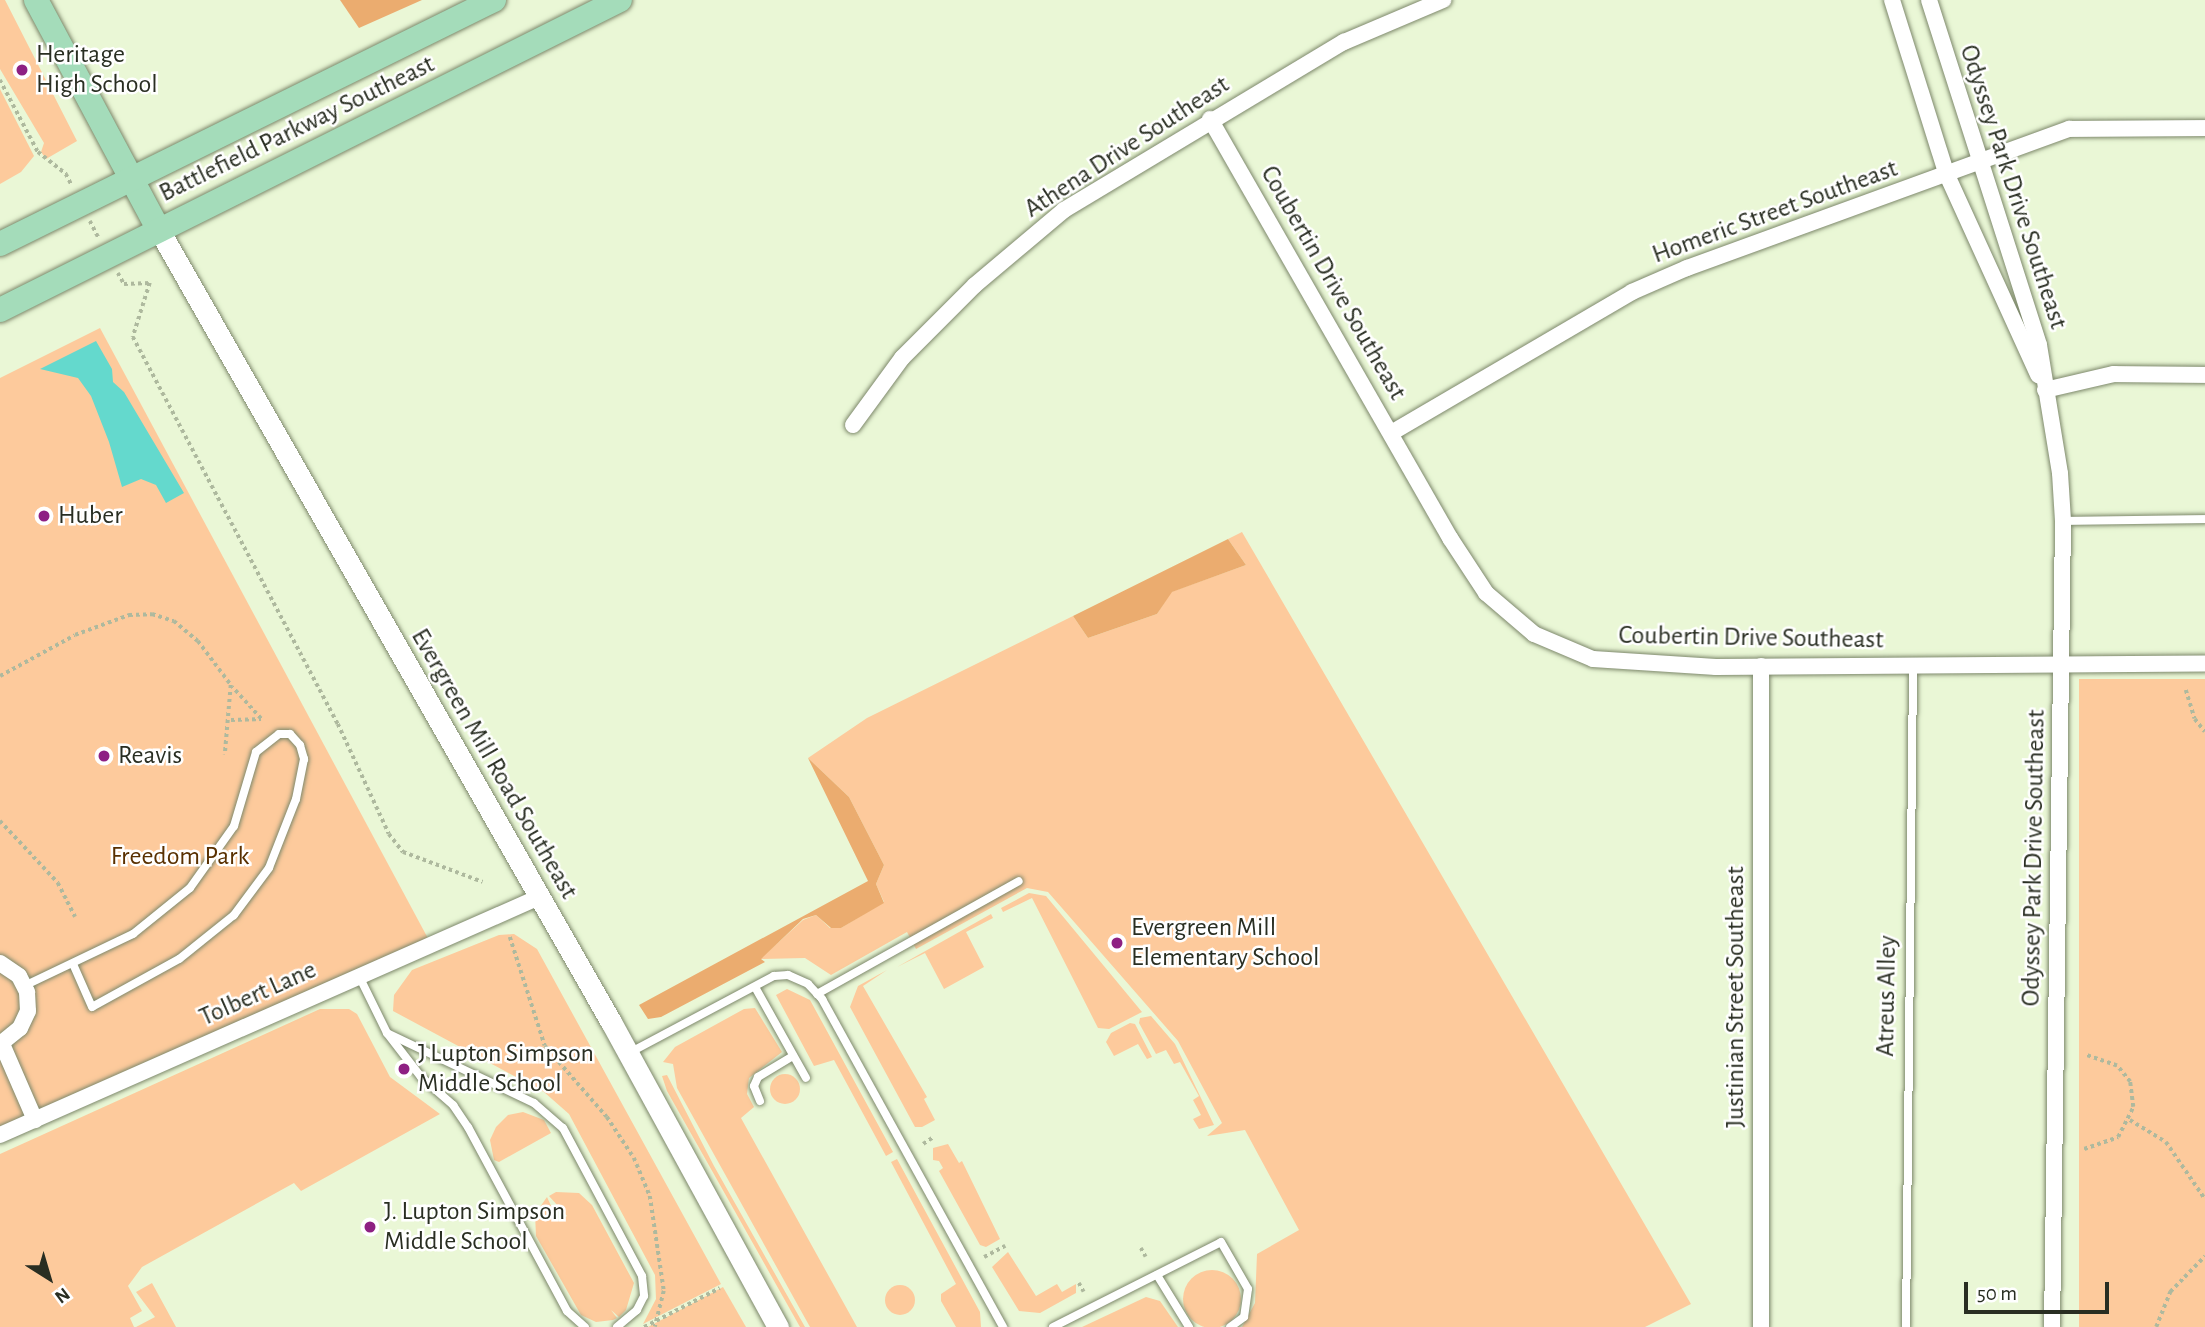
<!DOCTYPE html>
<style>
body{margin:0}
#map{position:relative;width:2205px;height:1327px;overflow:hidden;background:#eaf7d6;font-family:"Alegreya Sans",sans-serif}
div>[style]{position:absolute}
[style*='--x']{left:calc(var(--x)*1px);top:calc(var(--y)*1px);width:calc(var(--w)*1px);rotate:calc(var(--a)*1deg)}
.green>*{inset:0;background:#fdca9c;transform-origin:0 0}
.round{border-radius:50%}
.forest>*{inset:0;background:#ebac6f}
.water>*{inset:0;background:#64d9cd}
.path>*{height:3.5px;margin-top:-1.75px;transform-origin:0;background:repeating-linear-gradient(90deg,#aeb99e 0 3.5px,transparent 0 7px)}
.roads{filter:drop-shadow(0 0 2px #7d886b) drop-shadow(0 0 2px #7d886b)}
.service>*{height:8px;margin:-4px;padding:0 4px;transform-origin:4px;border-radius:4px;background:#fff}
.minor>*{height:16px;margin:-8px;padding:0 8px;transform-origin:8px;border-radius:8px;background:#fff}
.secondary>*{height:21px;margin:-10.5px;padding:0 10.5px;transform-origin:10.5px;border-radius:10.5px;background:#fff}
.primary>*{height:24px;margin:-12px;padding:0 12px;transform-origin:12px;border-radius:12px;background:#a4dcba}
.dots>*{width:19px;height:19px;translate:-50% -50%;box-sizing:border-box;border:4px solid #fff;border-radius:50%}
span{translate:-50% -50%;white-space:nowrap;text-align:center;line-height:1.15;-webkit-text-stroke:5px #fff;paint-order:stroke}
.poi-label{font-size:26px;color:#292e22}
.left{translate:0 -50%;text-align:left}
.street-label{font-size:26px;color:#292e22}
.park-label{font-size:26px;color:#593000}
.north{position:absolute;left:14px;top:1243px;width:70px;height:70px;-webkit-text-stroke:5px #fff;paint-order:stroke;rotate:143deg;font-size:19px;font-weight:700;line-height:28px;text-align:center;color:#292e22}
.north::after{content:'';display:block;margin:auto;width:24px;height:32px;background:#292e22;clip-path:polygon(50% 0,100% 100%,50% 72%,0 100%)}
.scale{position:absolute;left:1964px;top:1282px;width:145px;height:32px;box-sizing:border-box;border:4px solid #292e22;border-top:0;padding-left:9px;font-size:21px;line-height:24px;white-space:nowrap;color:#292e22;-webkit-text-stroke:5px #fff;paint-order:stroke}
</style>
<div id="map">
<div class="green">
<div style="clip-path:polygon(0 0,5px 0,77px 141px,46px 159px,41px 152px,44px 143px,0 69px)"></div>
<div style="clip-path:polygon(0 89px,34px 156px,21px 172px,0 184px)"></div>
<div style="clip-path:polygon(100px 328px,431px 944px,0 1135px,0 378px)"></div>
<div style="clip-path:polygon(1242px 532px,1691px 1304px,1645px 1327px,1242px 1327px,1255px 1303px,1257px 1254px,1299px 1230px,1245px 1130px,1207px 1136px,1222px 1123px,1178px 1041px,1048px 892px,1027px 888px,916px 949px,907px 932px,831px 975px,805px 958px,760px 959px,803px 920px,816px 915px,830px 928px,841px 928px,884px 902px,876px 884px,884px 865px,849px 797px,808px 758px,867px 718px,1073px 616px,1088px 638px,1157px 614px,1171px 592px,1246px 565px,1228px 539px)"></div>
<div style="left:2079px;top:679px;width:126px;height:648px"></div>
<div style="clip-path:polygon(1029px 893px,1046px 896px,1142px 1012px,1109px 1029px,1098px 1028px,1032px 898px,1003px 912px,1001px 908px)"></div>
<div style="clip-path:polygon(991px 914px,993px 918px,966px 932px,984px 967px,944px 989px,925px 953px,897px 967px)"></div>
<div style="clip-path:polygon(514px 934px,537px 949px,721px 1284px,643px 1324px,656px 1299px,655px 1275px,569px 1114px,544px 1092px,393px 1011px,394px 995px,412px 970px,499px 935px)"></div>
<div style="clip-path:polygon(887px 970px,863px 986px,927px 1097px,924px 1099px,935px 1120px,922px 1127px,915px 1127px,850px 1007px,858px 986px)"></div>
<div style="clip-path:polygon(787px 989px,810px 1000px,893px 1152px,886px 1156px,834px 1060px,814px 1066px,776px 995px)"></div>
<div style="clip-path:polygon(755px 1008px,782px 1052px,749px 1078px,747px 1094px,754px 1107px,741px 1118px,857px 1327px,810px 1327px,677px 1088px,673px 1064px,663px 1062px,675px 1047px,744px 1009px)"></div>
<div style="clip-path:polygon(320px 1009px,349px 1009px,357px 1014px,390px 1077px,440px 1114px,301px 1191px,294px 1183px,142px 1267px,128px 1286px,142px 1311px,130px 1318px,134px 1327px,0 1327px,0 1154px)"></div>
<div style="clip-path:polygon(1151px 1016px,1175px 1044px,1214px 1125px,1199px 1129px,1193px 1119px,1201px 1115px,1193px 1100px,1199px 1096px,1180px 1062px,1174px 1064px,1166px 1050px,1156px 1054px,1139px 1023px,1140px 1018px)"></div>
<div style="clip-path:polygon(1130px 1023px,1135px 1024px,1152px 1057px,1147px 1059px,1138px 1044px,1114px 1056px,1106px 1042px,1111px 1033px)"></div>
<div class="round" style="left:770px;top:1074px;width:30px;height:30px"></div>
<div style="clip-path:polygon(667px 1075px,714px 1166px,805px 1327px,800px 1327px,667px 1091px,662px 1076px)"></div>
<div style="clip-path:polygon(523px 1112px,544px 1120px,551px 1133px,499px 1162px,494px 1160px,490px 1140px,496px 1127px,508px 1115px)"></div>
<div style="clip-path:polygon(948px 1144px,959px 1163px,962px 1161px,1000px 1239px,986px 1247px,980px 1245px,939px 1171px,943px 1168px,939px 1161px,933px 1160px,933px 1148px)"></div>
<div style="clip-path:polygon(897px 1159px,980px 1312px,981px 1327px,956px 1327px,941px 1301px,941px 1294px,956px 1284px,891px 1162px)"></div>
<div style="clip-path:polygon(556px 1192px,579px 1193px,592px 1205px,634px 1283px,626px 1310px,619px 1317px,611px 1310px,617px 1318px,613px 1320px,596px 1322px,581px 1315px,536px 1236px,535px 1214px,547px 1197px,558px 1221px,567px 1216px,549px 1196px)"></div>
<div style="clip-path:polygon(1008px 1252px,1036px 1296px,1057px 1284px,1062px 1292px,1076px 1284px,1076px 1293px,1040px 1313px,1019px 1311px,992px 1267px)"></div>
<div class="round" style="left:1183px;top:1270px;width:58px;height:58px"></div>
<div style="clip-path:polygon(152px 1283px,176px 1327px,136px 1327px,155px 1317px,136px 1292px)"></div>
<div class="round" style="left:885px;top:1285px;width:30px;height:30px"></div>
<div style="clip-path:polygon(723px 1287px,746px 1327px,648px 1327px)"></div>
<div style="clip-path:polygon(1146px 1297px,1160px 1301px,1178px 1327px,1082px 1327px)"></div>
</div>
<div class="forest">
<div style="clip-path:polygon(340px 0,422px 0,359px 28px)"></div>
<div style="clip-path:polygon(1228px 539px,1246px 565px,1172px 592px,1157px 614px,1088px 638px,1073px 616px)"></div>
<div style="clip-path:polygon(808px 758px,849px 797px,884px 865px,876px 884px,884px 903px,841px 928px,831px 928px,816px 915px,803px 919px,761px 959px,765px 962px,661px 1017px,648px 1019px,639px 1005px,868px 881px)"></div>
</div>
<div class="water">
<div style="clip-path:polygon(96px 341px,112px 369px,113px 382px,124px 392px,184px 493px,166px 503px,156px 485px,141px 479px,122px 487px,109px 442px,91px 396px,78px 378px,40px 369px)"></div>
</div>
<div class="path">
<div style="--x:0;--y:80;--w:81;--a:62.2"></div>
<div style="--x:38;--y:152;--w:36;--a:38"></div>
<div style="--x:66;--y:174;--w:13;--a:63"></div>
<div style="--x:90;--y:221;--w:20;--a:63"></div>
<div style="--x:118;--y:273;--w:13;--a:61"></div>
<div style="--x:124;--y:284;--w:26;--a:-2"></div>
<div style="--x:150;--y:283;--w:57;--a:107.5"></div>
<div style="--x:133;--y:337;--w:438;--a:62.1"></div>
<div style="--x:338;--y:724;--w:121;--a:65.1"></div>
<div style="--x:389;--y:834;--w:23;--a:52"></div>
<div style="--x:403;--y:852;--w:85;--a:20.6"></div>
<div style="--x:0;--y:676;--w:85;--a:-28.7"></div>
<div style="--x:75;--y:635;--w:58;--a:-20.3"></div>
<div style="--x:129;--y:615;--w:23;--a:-2"></div>
<div style="--x:152;--y:614;--w:23;--a:18"></div>
<div style="--x:174;--y:621;--w:31;--a:40"></div>
<div style="--x:198;--y:641;--w:55;--a:53.1"></div>
<div style="--x:231;--y:685;--w:70;--a:94.9"></div>
<div style="--x:2186;--y:690;--w:30;--a:73"></div>
<div style="--x:2195;--y:719;--w:16;--a:52"></div>
<div style="--x:231;--y:720;--w:30;--a:-2"></div>
<div style="--x:261;--y:719;--w:43;--a:-132.2"></div>
<div style="--x:0;--y:821;--w:85;--a:46.9"></div>
<div style="--x:58;--y:883;--w:38;--a:63"></div>
<div style="--x:510;--y:937;--w:114;--a:72.2"></div>
<div style="--x:545;--y:1046;--w:94;--a:48.9"></div>
<div style="--x:607;--y:1117;--w:49;--a:56.6"></div>
<div style="--x:634;--y:1158;--w:41;--a:67.2"></div>
<div style="--x:650;--y:1196;--w:96;--a:81.6"></div>
<div style="--x:664;--y:1291;--w:37;--a:104"></div>
<div style="--x:2130;--y:1120;--w:42;--a:31.4"></div>
<div style="--x:2166;--y:1142;--w:69;--a:55.6"></div>
<div style="--x:923;--y:1144;--w:11;--a:-34"></div>
<div style="--x:2084;--y:1149;--w:36;--a:-19"></div>
<div style="--x:2118;--y:1137;--w:34;--a:-63"></div>
<div style="--x:2133;--y:1107;--w:25;--a:-97"></div>
<div style="--x:2130;--y:1082;--w:21;--a:-129"></div>
<div style="--x:2117;--y:1066;--w:34;--a:-161"></div>
<div style="--x:1141;--y:1248;--w:10;--a:61"></div>
<div style="--x:984;--y:1257;--w:24;--a:-28"></div>
<div style="--x:1079;--y:1283;--w:10;--a:61"></div>
<div style="--x:644;--y:1327;--w:85;--a:-27.2"></div>
<div style="--x:2156;--y:1327;--w:38;--a:-68"></div>
<div style="--x:2170;--y:1292;--w:50;--a:-45.8"></div>
</div>
<div class="roads">
<div class="service">
<div style="--x:2063;--y:521;--w:142;--a:-0.8"></div>
<div style="--x:359;--y:976;--w:64;--a:63.8"></div>
<div style="--x:387;--y:1033;--w:56;--a:52.3"></div>
<div style="--x:421;--y:1077;--w:43;--a:41.2"></div>
<div style="--x:453;--y:1105;--w:27;--a:56"></div>
<div style="--x:468;--y:1127;--w:209;--a:61.7"></div>
<div style="--x:567;--y:1311;--w:24;--a:42"></div>
<div style="--x:24;--y:986;--w:121;--a:-25.5"></div>
<div style="--x:133;--y:934;--w:73;--a:-38.9"></div>
<div style="--x:190;--y:888;--w:76;--a:-54.6"></div>
<div style="--x:234;--y:826;--w:77;--a:-73.4"></div>
<div style="--x:256;--y:752;--w:29;--a:-38"></div>
<div style="--x:279;--y:734;--w:11;--a:0"></div>
<div style="--x:290;--y:734;--w:15;--a:48"></div>
<div style="--x:300;--y:745;--w:15;--a:74"></div>
<div style="--x:304;--y:759;--w:41;--a:101.3"></div>
<div style="--x:296;--y:799;--w:74;--a:111.4"></div>
<div style="--x:269;--y:868;--w:59;--a:126.7"></div>
<div style="--x:234;--y:915;--w:70;--a:141.3"></div>
<div style="--x:179;--y:959;--w:99;--a:151.1"></div>
<div style="--x:92;--y:1007;--w:47;--a:-113.8"></div>
<div style="--x:755;--y:987;--w:104;--a:60.7"></div>
<div style="--x:817;--y:994;--w:231;--a:-29.2"></div>
<div style="--x:387;--y:1033;--w:163;--a:25.5"></div>
<div style="--x:534;--y:1103;--w:38;--a:41"></div>
<div style="--x:563;--y:1128;--w:168;--a:61.9"></div>
<div style="--x:642;--y:1276;--w:20;--a:84"></div>
<div style="--x:644;--y:1296;--w:16;--a:117"></div>
<div style="--x:637;--y:1310;--w:26;--a:140"></div>
<div style="--x:629;--y:1053;--w:164;--a:-28"></div>
<div style="--x:774;--y:976;--w:14;--a:-4"></div>
<div style="--x:788;--y:975;--w:22;--a:24"></div>
<div style="--x:808;--y:984;--w:21;--a:47"></div>
<div style="--x:822;--y:999;--w:375;--a:61.1"></div>
<div style="--x:760;--y:1101;--w:16;--a:-112"></div>
<div style="--x:754;--y:1086;--w:10;--a:-66"></div>
<div style="--x:758;--y:1077;--w:41;--a:-31"></div>
<div style="--x:1157;--y:1275;--w:61;--a:58.4"></div>
<div style="--x:1053;--y:1327;--w:188;--a:-26.8"></div>
<div style="--x:1221;--y:1242;--w:54;--a:60.1"></div>
<div style="--x:1248;--y:1289;--w:28;--a:98"></div>
<div style="--x:1244;--y:1317;--w:17;--a:144"></div>
<div style="--x:1906;--y:1327;--w:662;--a:-89.39"></div>
</div>
<div class="minor">
<div style="--x:1892;--y:0;--w:183;--a:72.6"></div>
<div style="--x:1947;--y:175;--w:220;--a:65.5"></div>
<div style="--x:1929;--y:0;--w:362;--a:72.3"></div>
<div style="--x:2039;--y:345;--w:130;--a:80.7"></div>
<div style="--x:2060;--y:473;--w:48;--a:86.4"></div>
<div style="--x:2063;--y:521;--w:806;--a:90.78"></div>
<div style="--x:1210;--y:119;--w:483;--a:60.2"></div>
<div style="--x:1450;--y:538;--w:66;--a:56.8"></div>
<div style="--x:1486;--y:593;--w:63;--a:40.5"></div>
<div style="--x:1534;--y:634;--w:64;--a:23"></div>
<div style="--x:1593;--y:659;--w:123;--a:3.7"></div>
<div style="--x:1716;--y:667;--w:489;--a:-0.4"></div>
<div style="--x:2045;--y:390;--w:71;--a:-13.1"></div>
<div style="--x:2114;--y:374;--w:91;--a:0.6"></div>
<div style="--x:853;--y:425;--w:83;--a:-53.8"></div>
<div style="--x:902;--y:358;--w:103;--a:-45"></div>
<div style="--x:975;--y:285;--w:116;--a:-40.1"></div>
<div style="--x:1064;--y:210;--w:327;--a:-31"></div>
<div style="--x:1344;--y:42;--w:108;--a:-23"></div>
<div style="--x:1391;--y:433;--w:279;--a:-30.3"></div>
<div style="--x:1632;--y:292;--w:60;--a:-23.6"></div>
<div style="--x:1687;--y:268;--w:407;--a:-20"></div>
<div style="--x:2069;--y:129;--w:136;--a:-0.4"></div>
<div style="--x:1761;--y:666;--w:661;--a:90"></div>
<div style="--x:0;--y:963;--w:23;--a:34"></div>
<div style="--x:19;--y:976;--w:18;--a:63"></div>
<div style="--x:27;--y:992;--w:19;--a:87"></div>
<div style="--x:28;--y:1011;--w:19;--a:115"></div>
<div style="--x:20;--y:1028;--w:26;--a:141"></div>
<div style="--x:2;--y:1044;--w:83;--a:66.5"></div>
<div style="--x:0;--y:1135;--w:587;--a:-23.81"></div>
</div>
<div class="secondary">
<div style="--x:159;--y:230;--w:912;--a:60.29"></div>
<div style="--x:611;--y:1022;--w:348;--a:61.3"></div>
</div>
<div class="primary">
<div style="--x:36;--y:0;--w:261;--a:61.9"></div>
<div style="--x:0;--y:244;--w:551;--a:-26.29"></div>
<div style="--x:0;--y:310;--w:693;--a:-26.57"></div>
</div>
</div>
<div class="dots">
<div style="left:22px;top:70px;background:#8e2083"></div>
<div style="left:44px;top:516px;background:#8e2083"></div>
<div style="left:104px;top:756px;background:#8e2083"></div>
<div style="left:1117px;top:943px;background:#8e2083"></div>
<div style="left:404px;top:1069px;background:#8e2083"></div>
<div style="left:370px;top:1227px;background:#8e2083"></div>
</div>
<div class="poi-label">
<span class="left" style="left:36px;top:70px">Heritage<br>High School</span>
<span class="left" style="left:58px;top:516px">Huber</span>
<span class="left" style="left:118px;top:756px">Reavis</span>
<span class="left" style="left:1131px;top:943px">Evergreen Mill<br>Elementary School</span>
<span class="left" style="left:418px;top:1069px">J Lupton Simpson<br>Middle School</span>
<span class="left" style="left:384px;top:1227px">J. Lupton Simpson<br>Middle School</span>
</div>
<div class="street-label">
<span style="left:297px;top:129px;rotate:-26deg">Battlefield Parkway Southeast</span>
<span style="left:1127px;top:147px;rotate:-33deg">Athena Drive Southeast</span>
<span style="left:2013px;top:187px;rotate:72deg">Odyssey Park Drive Southeast</span>
<span style="left:1775px;top:212px;rotate:-20deg">Homeric Street Southeast</span>
<span style="left:1333px;top:283px;rotate:60deg">Coubertin Drive Southeast</span>
<span style="left:1751px;top:638px;rotate:1deg">Coubertin Drive Southeast</span>
<span style="left:494px;top:764px;rotate:60deg">Evergreen Mill Road Southeast</span>
<span style="left:2034px;top:858px;rotate:-89deg">Odyssey Park Drive Southeast</span>
<span style="left:258px;top:994px;rotate:-24deg">Tolbert Lane</span>
<span style="left:1887px;top:996px;rotate:-89deg">Atreus Alley</span>
<span style="left:1736px;top:997px;rotate:-90deg">Justinian Street Southeast</span>
</div>
<div class="park-label">
<span style="left:180px;top:857px">Freedom Park</span>
</div>
<div class="north">N</div>
<div class="scale">50 m</div>
</div>
